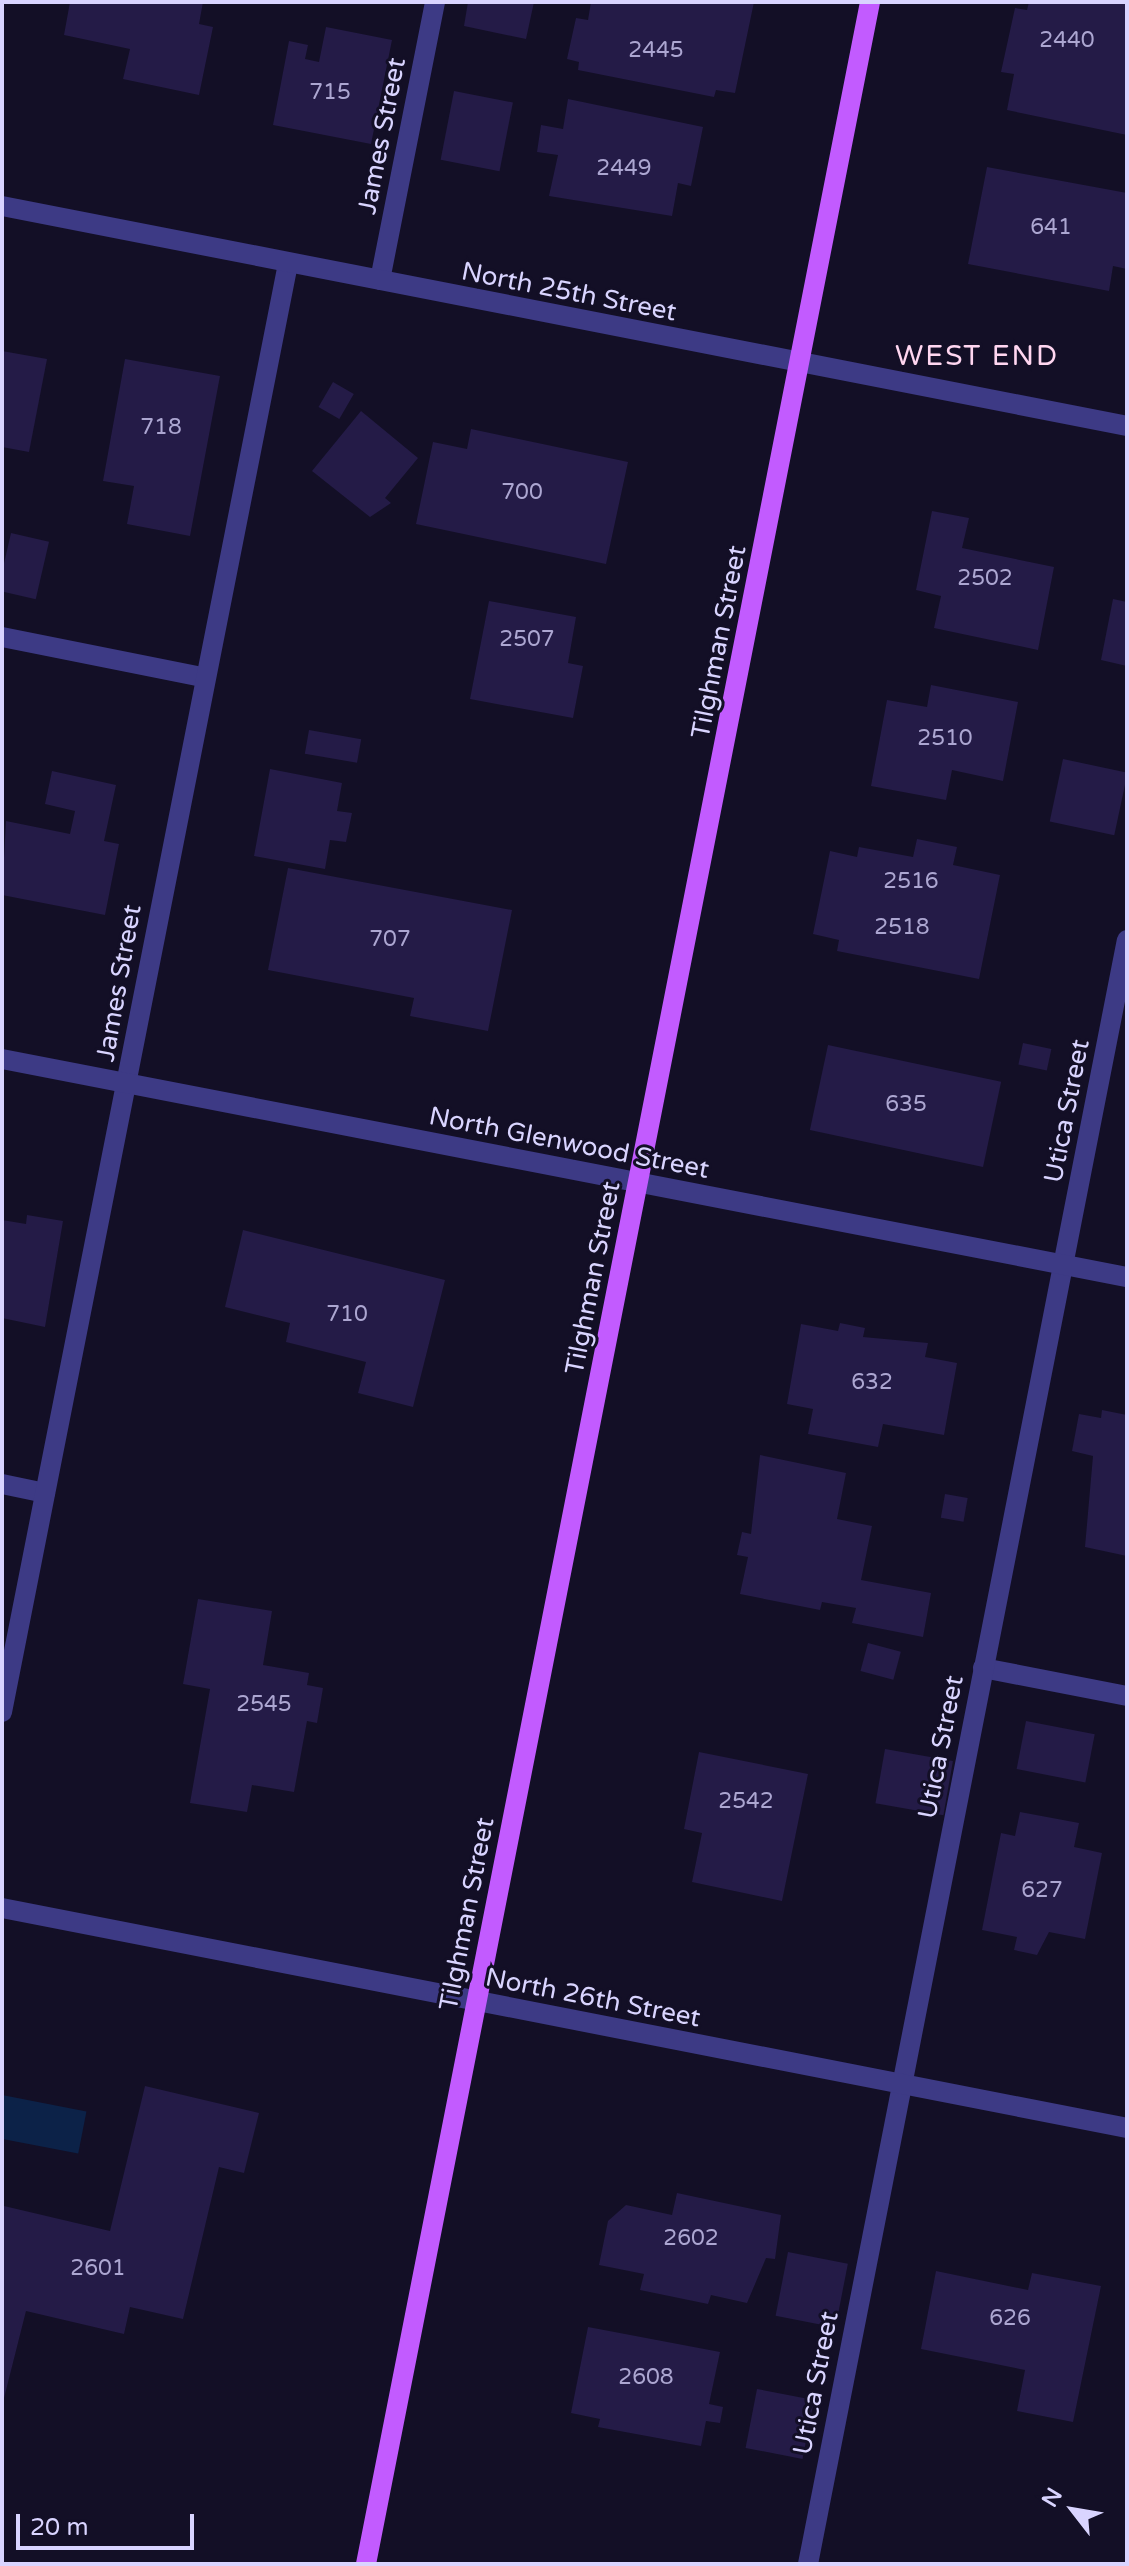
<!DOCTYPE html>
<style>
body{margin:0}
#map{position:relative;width:1129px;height:2566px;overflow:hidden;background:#130f26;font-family:"Varela Round",sans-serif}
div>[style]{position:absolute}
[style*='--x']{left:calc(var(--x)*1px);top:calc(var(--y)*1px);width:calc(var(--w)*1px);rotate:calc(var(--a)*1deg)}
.water>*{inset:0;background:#0c2248;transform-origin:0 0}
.building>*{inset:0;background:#241b47;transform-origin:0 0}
.lane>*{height:20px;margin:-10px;padding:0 10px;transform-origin:10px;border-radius:10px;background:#3d3a85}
.street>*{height:20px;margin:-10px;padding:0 10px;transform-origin:10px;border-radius:10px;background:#3d3a85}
.primary>*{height:20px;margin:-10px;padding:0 10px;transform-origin:10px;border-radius:10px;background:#c25bff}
span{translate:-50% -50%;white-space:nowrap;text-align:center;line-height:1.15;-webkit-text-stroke:6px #130f26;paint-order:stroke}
.number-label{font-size:22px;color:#aca6d1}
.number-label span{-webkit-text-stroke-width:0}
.street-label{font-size:26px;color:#d9d4ff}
.neighbourhood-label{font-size:28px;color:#ffd6f0;letter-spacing:2px}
.frame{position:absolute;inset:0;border:4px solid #d9d4ff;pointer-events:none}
.north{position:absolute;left:1033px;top:2470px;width:80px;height:80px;-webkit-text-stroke:6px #130f26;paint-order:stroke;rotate:301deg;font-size:22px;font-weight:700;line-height:32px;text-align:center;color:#d9d4ff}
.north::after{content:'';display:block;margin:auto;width:28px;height:36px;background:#d9d4ff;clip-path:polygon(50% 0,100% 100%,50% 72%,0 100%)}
.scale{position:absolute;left:16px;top:2514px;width:178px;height:36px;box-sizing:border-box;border:4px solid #d9d4ff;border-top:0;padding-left:10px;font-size:24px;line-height:28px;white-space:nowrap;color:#d9d4ff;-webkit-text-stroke:6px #130f26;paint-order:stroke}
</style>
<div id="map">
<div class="water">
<div style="left:2px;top:2095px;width:86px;height:43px;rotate:11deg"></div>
</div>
<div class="building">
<div style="clip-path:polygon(70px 2px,203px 2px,199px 24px,213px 27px,199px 95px,123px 79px,130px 49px,64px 35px)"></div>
<div style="clip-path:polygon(468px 2px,534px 2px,526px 39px,464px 26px)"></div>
<div style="clip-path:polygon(591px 2px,754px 2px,735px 93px,716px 90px,714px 97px,578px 70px,579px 62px,567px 59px,576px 18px,588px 20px)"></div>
<div style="clip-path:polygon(1029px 2px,1127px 2px,1127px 135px,1007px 110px,1014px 74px,1001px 72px,1015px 8px,1027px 10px)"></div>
<div style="clip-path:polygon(326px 27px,392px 40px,371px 144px,273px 125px,289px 41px,308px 45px,305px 59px,319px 62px)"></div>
<div style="left:454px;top:91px;width:60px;height:70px;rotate:11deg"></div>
<div style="clip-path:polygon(568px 99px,703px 127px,691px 186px,678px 183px,672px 216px,549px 196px,558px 155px,537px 152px,541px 125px,563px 129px)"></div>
<div style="clip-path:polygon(987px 167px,1127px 193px,1127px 269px,1113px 266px,1109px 291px,968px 264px)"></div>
<div style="clip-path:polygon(2px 351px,47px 359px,29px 452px,2px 447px)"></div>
<div style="clip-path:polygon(125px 359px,220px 376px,190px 536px,127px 524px,134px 486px,103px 481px)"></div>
<div style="left:333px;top:382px;width:24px;height:29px;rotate:30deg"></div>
<div style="clip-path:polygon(361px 411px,418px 458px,385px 498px,391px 503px,370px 517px,312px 471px)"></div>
<div style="clip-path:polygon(471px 429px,628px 462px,606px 564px,416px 524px,433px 442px,467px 449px)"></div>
<div style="clip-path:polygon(932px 511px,969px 518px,962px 548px,1054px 567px,1038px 650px,934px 628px,941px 596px,916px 590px)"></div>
<div style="left:11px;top:533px;width:39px;height:59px;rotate:13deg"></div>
<div style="clip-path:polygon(1113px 599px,1127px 602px,1127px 666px,1101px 660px)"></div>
<div style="clip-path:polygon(489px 601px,576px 617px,568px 663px,583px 666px,573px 718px,470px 699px)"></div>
<div style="clip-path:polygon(931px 685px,1018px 702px,1003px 781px,952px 770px,946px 800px,871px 786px,887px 700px,927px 707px)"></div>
<div style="left:309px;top:730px;width:53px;height:24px;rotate:10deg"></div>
<div style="left:1063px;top:759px;width:66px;height:64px;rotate:12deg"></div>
<div style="clip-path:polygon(270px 769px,342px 783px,337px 811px,352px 813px,346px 842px,330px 840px,325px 869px,254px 856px)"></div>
<div style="clip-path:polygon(52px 771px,116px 785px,104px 841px,119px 844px,105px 915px,2px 895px,6px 821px,70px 834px,75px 811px,45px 804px)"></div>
<div style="clip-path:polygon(917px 839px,957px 847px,953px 865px,1000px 875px,979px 979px,837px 951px,839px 940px,813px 934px,830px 851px,857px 857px,859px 847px,913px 857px)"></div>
<div style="clip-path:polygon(288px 868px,512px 910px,488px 1031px,410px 1016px,414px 998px,268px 970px)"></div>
<div style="left:1023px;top:1043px;width:29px;height:22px;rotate:12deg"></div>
<div style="left:828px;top:1045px;width:177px;height:87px;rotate:12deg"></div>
<div style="clip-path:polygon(27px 1215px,63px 1221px,45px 1327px,2px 1318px,2px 1220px,26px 1224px)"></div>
<div style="clip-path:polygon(243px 1230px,445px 1280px,413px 1407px,358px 1393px,366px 1362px,286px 1342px,290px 1323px,225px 1307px)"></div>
<div style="clip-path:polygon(840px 1323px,865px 1328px,863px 1337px,928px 1343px,925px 1357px,957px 1363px,944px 1435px,883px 1424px,878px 1447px,808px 1434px,813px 1409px,787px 1404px,801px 1324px,838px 1331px)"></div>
<div style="clip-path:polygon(1102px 1410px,1127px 1415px,1127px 1556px,1085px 1547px,1093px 1456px,1072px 1451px,1079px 1414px,1101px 1418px)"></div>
<div style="clip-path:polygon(760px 1455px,846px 1473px,837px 1519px,872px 1526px,861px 1580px,931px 1593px,923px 1637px,852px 1623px,856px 1608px,822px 1602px,820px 1610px,740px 1594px,748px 1557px,737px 1555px,742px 1532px,751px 1534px)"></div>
<div style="left:945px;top:1494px;width:23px;height:24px;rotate:10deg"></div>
<div style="clip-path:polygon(198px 1599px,272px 1611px,263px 1665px,309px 1673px,307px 1685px,323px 1688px,317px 1723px,307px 1721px,294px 1792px,252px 1785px,247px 1812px,190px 1803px,210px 1689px,183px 1684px)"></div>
<div style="left:868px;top:1643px;width:34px;height:29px;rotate:15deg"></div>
<div style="left:1026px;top:1721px;width:70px;height:49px;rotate:11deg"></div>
<div style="left:885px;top:1749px;width:69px;height:55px;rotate:10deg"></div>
<div style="clip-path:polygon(699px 1752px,808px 1774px,782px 1901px,692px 1882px,702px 1833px,684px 1829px)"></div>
<div style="clip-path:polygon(1020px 1812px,1079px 1823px,1074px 1847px,1102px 1853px,1085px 1939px,1049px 1932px,1037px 1955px,1014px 1950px,1017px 1937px,982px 1930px,1001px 1833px,1015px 1836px)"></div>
<div style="clip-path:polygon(145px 2086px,259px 2113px,244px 2173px,219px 2167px,183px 2319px,130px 2307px,124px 2334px,26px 2311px,2px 2406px,4px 2206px,110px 2231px)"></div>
<div style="clip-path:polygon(677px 2193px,781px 2215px,775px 2259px,766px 2258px,747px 2303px,711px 2295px,708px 2304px,640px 2290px,644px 2274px,599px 2265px,608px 2221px,626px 2205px,672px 2215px)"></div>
<div style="left:788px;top:2252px;width:61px;height:65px;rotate:11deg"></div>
<div style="clip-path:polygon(936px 2271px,1028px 2290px,1032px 2273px,1101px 2286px,1073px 2422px,1017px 2411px,1025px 2370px,921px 2349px)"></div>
<div style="clip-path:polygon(588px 2327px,720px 2352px,709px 2404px,723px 2407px,720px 2423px,706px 2421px,701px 2446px,598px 2427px,600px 2419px,571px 2413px)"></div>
<div style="left:757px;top:2389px;width:58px;height:60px;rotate:11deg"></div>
</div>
<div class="lane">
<div style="--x:380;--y:280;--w:283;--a:-78.8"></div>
<div style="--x:2;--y:637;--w:204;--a:11.3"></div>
<div style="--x:2;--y:1484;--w:44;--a:11.8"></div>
<div style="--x:983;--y:1668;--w:147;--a:11"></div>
<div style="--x:2;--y:1712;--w:1476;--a:-78.83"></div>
<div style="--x:808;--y:2564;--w:1655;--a:-78.89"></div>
</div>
<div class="street">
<div style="--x:2;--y:206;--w:1146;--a:11.06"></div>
<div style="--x:2;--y:1059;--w:1146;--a:10.97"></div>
<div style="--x:2;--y:1908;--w:1146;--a:11.06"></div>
</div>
<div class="primary">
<div style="--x:366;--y:2564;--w:2611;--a:-78.87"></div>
</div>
<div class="number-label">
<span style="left:1067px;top:41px">2440</span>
<span style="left:656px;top:51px">2445</span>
<span style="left:330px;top:93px">715</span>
<span style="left:624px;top:169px">2449</span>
<span style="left:1051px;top:228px">641</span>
<span style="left:161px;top:428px">718</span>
<span style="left:522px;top:493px">700</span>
<span style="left:985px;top:579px">2502</span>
<span style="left:527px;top:640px">2507</span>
<span style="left:945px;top:739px">2510</span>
<span style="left:911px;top:882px">2516</span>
<span style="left:902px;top:928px">2518</span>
<span style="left:390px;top:940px">707</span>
<span style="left:906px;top:1105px">635</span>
<span style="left:347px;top:1315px">710</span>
<span style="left:872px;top:1383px">632</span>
<span style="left:264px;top:1705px">2545</span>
<span style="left:746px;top:1802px">2542</span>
<span style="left:1042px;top:1891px">627</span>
<span style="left:691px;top:2239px">2602</span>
<span style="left:98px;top:2269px">2601</span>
<span style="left:1010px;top:2319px">626</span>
<span style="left:646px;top:2378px">2608</span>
</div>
<div class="street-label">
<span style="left:382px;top:136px;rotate:-79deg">James Street</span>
<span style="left:569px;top:292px;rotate:11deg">North 25th Street</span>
<span style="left:719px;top:642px;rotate:-79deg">Tilghman Street</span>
<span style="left:119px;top:983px;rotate:-80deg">James Street</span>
<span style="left:1067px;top:1111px;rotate:-79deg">Utica Street</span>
<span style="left:569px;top:1143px;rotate:11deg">North Glenwood Street</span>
<span style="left:593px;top:1278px;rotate:-79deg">Tilghman Street</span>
<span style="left:941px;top:1747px;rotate:-79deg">Utica Street</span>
<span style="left:467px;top:1914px;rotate:-79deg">Tilghman Street</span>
<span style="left:593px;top:1998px;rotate:11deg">North 26th Street</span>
<span style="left:816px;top:2383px;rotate:-79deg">Utica Street</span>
</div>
<div class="neighbourhood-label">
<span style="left:977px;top:356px">WEST END</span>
</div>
<div class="frame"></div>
<div class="north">N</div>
<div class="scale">20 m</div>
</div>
